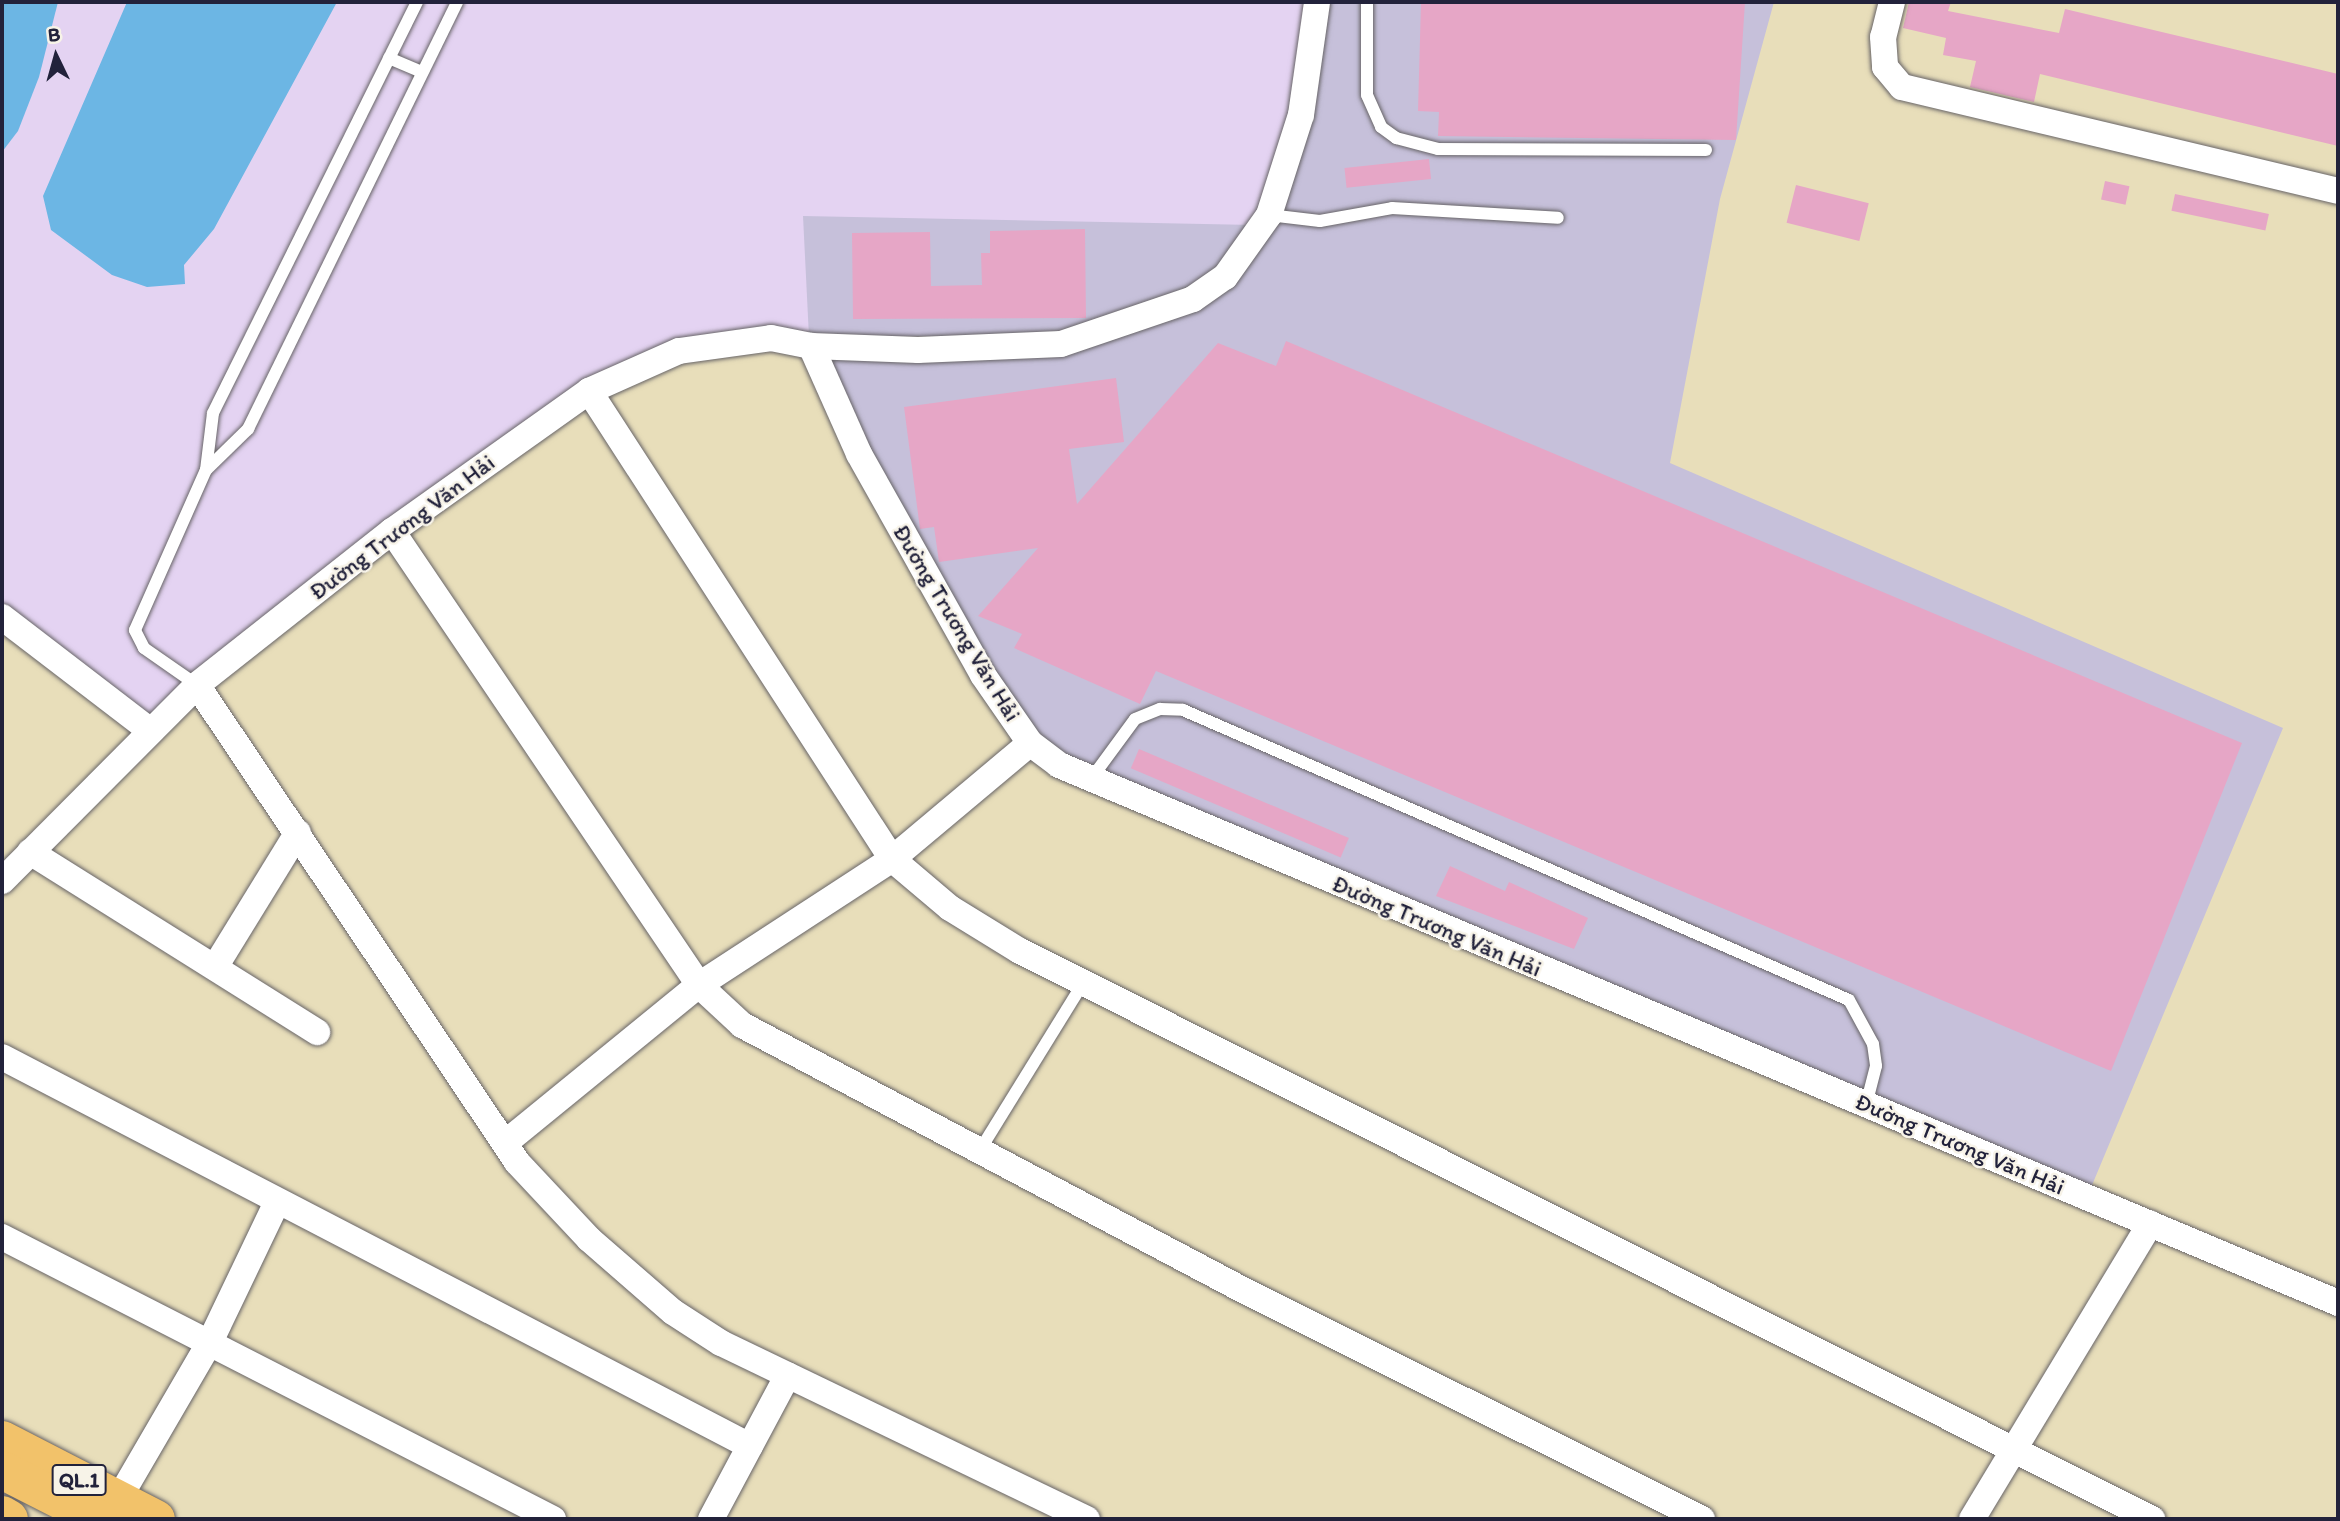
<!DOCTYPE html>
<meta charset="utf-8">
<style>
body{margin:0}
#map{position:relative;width:2340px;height:1521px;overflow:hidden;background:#e8deba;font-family:Itim,sans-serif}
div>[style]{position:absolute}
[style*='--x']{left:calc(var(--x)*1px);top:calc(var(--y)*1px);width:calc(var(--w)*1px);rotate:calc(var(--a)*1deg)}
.built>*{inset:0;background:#e4d3f2}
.industrial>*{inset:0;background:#c6c0da}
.water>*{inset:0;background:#6cb6e4}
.building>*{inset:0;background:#e6a6c6;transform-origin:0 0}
.roads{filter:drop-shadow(0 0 2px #676467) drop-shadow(0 0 2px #676467)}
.lane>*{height:12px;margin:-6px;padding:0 6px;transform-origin:6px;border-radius:6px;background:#fff}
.street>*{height:26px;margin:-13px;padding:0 13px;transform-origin:13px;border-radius:13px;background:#fff}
.primary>*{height:38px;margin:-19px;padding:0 19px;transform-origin:19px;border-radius:19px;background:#f2c26a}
.highway>*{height:38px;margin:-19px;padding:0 19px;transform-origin:19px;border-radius:19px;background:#f2c26a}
span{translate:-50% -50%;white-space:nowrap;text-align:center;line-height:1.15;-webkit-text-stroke:5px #f7f3e8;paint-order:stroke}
.shield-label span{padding:2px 5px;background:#f7f3e8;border:2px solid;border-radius:5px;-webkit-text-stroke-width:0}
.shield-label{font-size:21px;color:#22223b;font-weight:700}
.street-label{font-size:23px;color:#22223b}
.frame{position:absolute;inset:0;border:4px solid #22223b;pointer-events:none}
.north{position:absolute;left:21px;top:21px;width:70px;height:70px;-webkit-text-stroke:5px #f7f3e8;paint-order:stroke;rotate:355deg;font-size:19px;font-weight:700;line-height:28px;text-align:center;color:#22223b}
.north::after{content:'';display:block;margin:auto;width:24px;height:32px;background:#22223b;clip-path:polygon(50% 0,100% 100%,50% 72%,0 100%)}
</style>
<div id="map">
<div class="built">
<div style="clip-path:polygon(2px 2px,1309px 2px,1294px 114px,1254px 225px,809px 337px,676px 343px,149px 720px,2px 607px)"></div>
</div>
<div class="industrial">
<div style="clip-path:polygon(1325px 2px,1774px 2px,1720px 199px,1670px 463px,2283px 728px,2090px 1190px,1086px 772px,1035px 737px,990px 672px,866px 451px,823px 354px,1065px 351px,1258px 251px)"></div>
<div style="clip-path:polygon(803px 216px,1254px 225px,1244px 244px,1189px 292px,1061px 336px,809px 337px)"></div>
</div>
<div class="water">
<div style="clip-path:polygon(2px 2px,58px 2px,39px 77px,18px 131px,2px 152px)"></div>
<div style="clip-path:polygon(127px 2px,337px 2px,214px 229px,184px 265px,185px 284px,147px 287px,112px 275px,51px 230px,43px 196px)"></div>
</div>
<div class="building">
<div style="clip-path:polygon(1421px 2px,1745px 2px,1736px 140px,1438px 136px,1439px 112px,1418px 111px)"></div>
<div style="clip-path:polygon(1909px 2px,1951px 2px,1948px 11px,2059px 33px,2065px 9px,2338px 74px,2338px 146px,2040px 74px,2034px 102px,1970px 87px,1976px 61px,1943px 55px,1946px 38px,1903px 28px)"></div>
<div style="left:1429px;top:159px;width:20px;height:85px;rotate:84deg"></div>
<div style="left:2105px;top:181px;width:25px;height:19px;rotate:12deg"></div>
<div style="left:1796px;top:185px;width:75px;height:39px;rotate:14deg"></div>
<div style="left:2175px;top:194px;width:96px;height:17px;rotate:12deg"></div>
<div style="clip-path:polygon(1085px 229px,1086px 318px,853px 319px,852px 233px,930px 232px,931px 286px,982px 285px,981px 253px,990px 253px,990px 231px)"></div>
<div style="clip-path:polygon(1286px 341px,2242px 743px,2111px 1071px,1156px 671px,1140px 704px,1014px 648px,1022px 634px,978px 616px,1038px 548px,939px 562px,934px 527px,920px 529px,904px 407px,1116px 378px,1124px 442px,1069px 449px,1077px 504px,1218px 343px,1276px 366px)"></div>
<div style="left:1139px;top:749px;width:228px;height:21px;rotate:23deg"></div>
<div style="clip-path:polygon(1450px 866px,1505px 891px,1509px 882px,1588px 918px,1574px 949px,1436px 896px)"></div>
</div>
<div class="roads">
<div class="lane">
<div style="--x:1367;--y:2;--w:93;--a:90"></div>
<div style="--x:1367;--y:95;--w:35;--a:66"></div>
<div style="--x:1381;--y:127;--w:19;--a:36"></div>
<div style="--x:1396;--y:138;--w:43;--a:14.7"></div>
<div style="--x:1438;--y:149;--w:268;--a:0.2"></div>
<div style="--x:389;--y:58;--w:36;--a:23"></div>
<div style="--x:1269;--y:215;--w:51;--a:6.7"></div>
<div style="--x:1320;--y:221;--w:73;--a:-10.2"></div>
<div style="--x:1392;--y:208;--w:166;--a:3.4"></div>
<div style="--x:206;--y:470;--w:59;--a:-44.3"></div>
<div style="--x:248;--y:429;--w:475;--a:-63.9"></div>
<div style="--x:197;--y:685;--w:65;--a:-145.1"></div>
<div style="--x:144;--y:648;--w:20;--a:-117"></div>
<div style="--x:135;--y:630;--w:175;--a:-66.1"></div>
<div style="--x:206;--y:470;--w:57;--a:-83"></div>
<div style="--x:213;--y:413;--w:459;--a:-63.6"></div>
<div style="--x:1091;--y:779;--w:74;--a:-53.7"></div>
<div style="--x:1135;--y:719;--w:27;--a:-22"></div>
<div style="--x:1160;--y:709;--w:23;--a:2"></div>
<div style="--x:1183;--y:710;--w:726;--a:23.53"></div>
<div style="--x:1849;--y:1000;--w:50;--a:61.4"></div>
<div style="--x:1873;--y:1044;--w:22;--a:82"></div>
<div style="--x:1876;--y:1066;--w:40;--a:104.4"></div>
<div style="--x:980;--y:1150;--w:196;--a:-58.3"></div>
</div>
<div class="street">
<div style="--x:1892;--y:2;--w:36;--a:104"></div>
<div style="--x:1883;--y:37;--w:30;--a:86"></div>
<div style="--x:1885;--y:67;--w:26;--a:50"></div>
<div style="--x:1902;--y:87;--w:448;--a:13.4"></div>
<div style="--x:811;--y:346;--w:107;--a:2.1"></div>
<div style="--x:918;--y:350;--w:143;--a:-2.4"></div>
<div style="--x:1061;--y:344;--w:139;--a:-18.8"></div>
<div style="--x:1193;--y:299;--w:39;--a:-35"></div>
<div style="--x:1225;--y:277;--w:76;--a:-54.6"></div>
<div style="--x:1269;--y:215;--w:105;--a:-72.3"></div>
<div style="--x:1301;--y:115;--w:114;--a:-81.9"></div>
<div style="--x:589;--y:391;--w:558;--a:57.08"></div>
<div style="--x:892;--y:859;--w:76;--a:40.2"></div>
<div style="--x:950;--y:908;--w:82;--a:31.6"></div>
<div style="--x:1020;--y:951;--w:1267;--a:26.65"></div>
<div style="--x:392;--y:531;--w:548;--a:55.93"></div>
<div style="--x:699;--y:985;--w:59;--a:42.9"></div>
<div style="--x:742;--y:1025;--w:567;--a:27.88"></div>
<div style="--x:1243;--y:1290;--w:513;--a:26.52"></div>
<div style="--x:2;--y:617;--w:185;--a:37.5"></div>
<div style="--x:197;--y:685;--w:574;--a:56.14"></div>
<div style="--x:517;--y:1162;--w:105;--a:46.9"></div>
<div style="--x:589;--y:1239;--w:111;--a:41"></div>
<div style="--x:673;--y:1312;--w:57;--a:32.9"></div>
<div style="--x:721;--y:1343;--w:406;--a:25.7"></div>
<div style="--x:30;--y:852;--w:339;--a:32.1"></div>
<div style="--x:2;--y:881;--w:276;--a:-45.1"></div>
<div style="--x:197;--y:685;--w:248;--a:-38.3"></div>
<div style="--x:392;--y:531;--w:242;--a:-35.4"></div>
<div style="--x:589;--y:391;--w:98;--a:-24"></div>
<div style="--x:679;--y:351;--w:93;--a:-8"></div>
<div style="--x:771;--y:338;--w:41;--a:11.3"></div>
<div style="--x:811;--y:346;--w:118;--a:66"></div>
<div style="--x:859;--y:454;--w:253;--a:60.7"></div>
<div style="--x:983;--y:675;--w:83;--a:55.3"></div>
<div style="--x:1030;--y:743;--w:36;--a:37"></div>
<div style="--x:1059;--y:765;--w:1388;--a:22.81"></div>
<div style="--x:215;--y:967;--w:158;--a:-58.4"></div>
<div style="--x:2;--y:1057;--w:843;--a:27.48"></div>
<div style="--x:505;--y:1143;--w:250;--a:-39.2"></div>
<div style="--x:699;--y:985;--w:230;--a:-33.1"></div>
<div style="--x:892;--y:859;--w:180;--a:-40"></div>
<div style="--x:2;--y:1237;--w:619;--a:27.1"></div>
<div style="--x:111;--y:1512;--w:197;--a:-59.8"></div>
<div style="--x:210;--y:1342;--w:155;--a:-64.4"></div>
<div style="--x:711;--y:1519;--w:163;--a:-61.9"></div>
<div style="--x:1972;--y:1519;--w:345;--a:-58.9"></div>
</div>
<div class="primary">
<div style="--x:2;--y:1440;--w:173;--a:27.2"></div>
</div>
<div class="highway">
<div style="--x:2;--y:1470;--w:108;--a:27"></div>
<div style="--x:2;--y:1515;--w:8;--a:30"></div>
</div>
</div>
<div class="shield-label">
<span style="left:79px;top:1480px">QL.1</span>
</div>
<div class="street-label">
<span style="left:402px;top:527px;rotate:-37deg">Đường Trương Văn Hải</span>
<span style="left:957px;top:623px;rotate:59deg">Đường Trương Văn Hải</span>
<span style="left:1437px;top:926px;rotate:23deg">Đường Trương Văn Hải</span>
<span style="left:1960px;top:1144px;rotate:23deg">Đường Trương Văn Hải</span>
</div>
<div class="frame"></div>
<div class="north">B</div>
</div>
